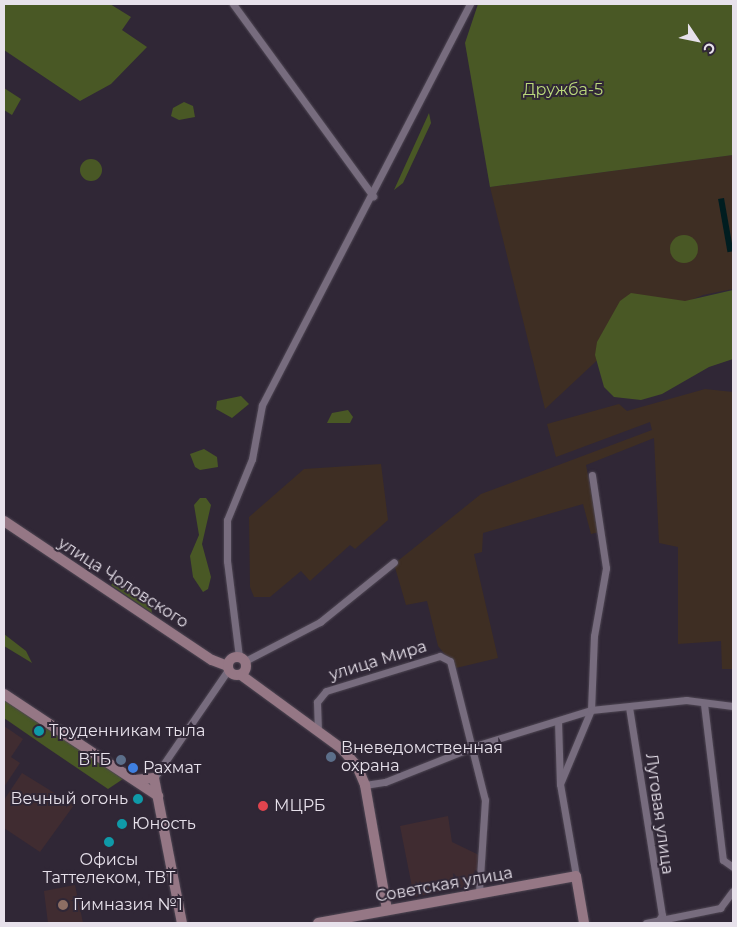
<!DOCTYPE html>
<meta charset="utf-8">
<style>
body{margin:0}
#map{position:relative;width:737px;height:927px;overflow:hidden;background:#302736;font-family:Montserrat,sans-serif}
div>[style]{position:absolute}
[style*='--x']{left:calc(var(--x)*1px);top:calc(var(--y)*1px);width:calc(var(--w)*1px);rotate:calc(var(--a)*1deg)}
.industrial>*{inset:0;background:#3e2e23}
.education>*{inset:0;background:#402c31}
.green>*{inset:0;background:#495825}
.round{border-radius:50%}
.water>*{inset:0;background:#001d20;transform-origin:0 0}
.roads{filter:drop-shadow(0 0 1px #4e4653) drop-shadow(0 0 1px #4e4653)}
.street>*{height:7px;margin:-3.5px;padding:0 3.5px;transform-origin:3.5px;border-radius:3.5px;background:#776c7e}
.secondary>*{height:10px;margin:-5px;padding:0 5px;transform-origin:5px;border-radius:5px;background:#957785}
.secondary>.ring{margin:-5px;padding:0;box-sizing:content-box;background:none;border:10px solid #957785;border-radius:50%}
.dots>*{width:14px;height:14px;translate:-50% -50%;box-sizing:border-box;border:2px solid #302736;border-radius:50%}
span{translate:-50% -50%;white-space:nowrap;text-align:center;line-height:1.15;-webkit-text-stroke:4px #302736;paint-order:stroke}
.park-label{font-size:16px;color:#bbd97c}
.street-label{font-size:16px;color:#e7e1eb}
.poi-label{font-size:16px;color:#e7e1eb}
.left{translate:0 -50%;text-align:left}
.right{translate:-100% -50%;text-align:right}
.frame{position:absolute;inset:0;border:5px solid #e7e1eb;pointer-events:none}
.north{position:absolute;left:672px;top:15px;width:50px;height:50px;-webkit-text-stroke:4px #302736;paint-order:stroke;rotate:124deg;font-size:14px;font-weight:700;line-height:20px;text-align:center;color:#e7e1eb}
.north::after{content:'';display:block;margin:auto;width:18px;height:22px;background:#e7e1eb;clip-path:polygon(50% 0,100% 100%,50% 72%,0 100%)}
</style>
<div id="map">
<div class="industrial">
<div style="clip-path:polygon(733px 155px,733px 289px,703px 295px,637px 323px,545px 409px,490px 187px)"></div>
<div style="clip-path:polygon(705px 389px,733px 392px,733px 669px,722px 669px,721px 641px,678px 644px,678px 547px,659px 543px,654px 438px,586px 465px,599px 532px,591px 534px,583px 504px,483px 533px,482px 552px,474px 554px,498px 658px,456px 668px,438px 646px,427px 601px,406px 605px,394px 564px,481px 494px,652px 430px,650px 422px,556px 457px,547px 424px,619px 404px,627px 411px)"></div>
<div style="clip-path:polygon(381px 464px,388px 520px,355px 549px,350px 545px,310px 581px,301px 571px,270px 597px,254px 597px,250px 587px,249px 517px,304px 469px)"></div>
</div>
<div class="education">
<div style="clip-path:polygon(4px 726px,23px 739px,11px 757px,20px 763px,4px 787px)"></div>
<div style="clip-path:polygon(22px 773px,74px 805px,40px 852px,4px 828px,4px 800px)"></div>
<div style="clip-path:polygon(448px 816px,452px 842px,479px 855px,476px 885px,414px 897px,400px 826px)"></div>
<div style="clip-path:polygon(75px 885px,83px 923px,48px 923px,44px 891px)"></div>
</div>
<div class="green">
<div style="clip-path:polygon(4px 4px,110px 4px,131px 17px,122px 30px,147px 47px,111px 84px,80px 101px,4px 50px)"></div>
<div style="clip-path:polygon(478px 4px,733px 4px,733px 155px,490px 187px,465px 43px)"></div>
<div style="clip-path:polygon(4px 88px,21px 99px,12px 115px,4px 110px)"></div>
<div style="clip-path:polygon(184px 102px,193px 106px,195px 117px,179px 120px,171px 116px,173px 108px)"></div>
<div style="clip-path:polygon(429px 113px,431px 123px,403px 183px,394px 190px)"></div>
<div class="round" style="left:80px;top:159px;width:22px;height:22px"></div>
<div class="round" style="left:670px;top:235px;width:28px;height:28px"></div>
<div style="clip-path:polygon(733px 290px,733px 359px,709px 367px,662px 394px,641px 400px,614px 397px,604px 387px,595px 355px,597px 342px,620px 301px,631px 293px,685px 301px)"></div>
<div style="clip-path:polygon(241px 396px,249px 404px,232px 418px,216px 409px,217px 401px)"></div>
<div style="clip-path:polygon(348px 410px,353px 417px,350px 423px,327px 423px,332px 413px)"></div>
<div style="clip-path:polygon(204px 449px,217px 457px,218px 467px,200px 470px,195px 467px,190px 454px)"></div>
<div style="clip-path:polygon(200px 498px,206px 498px,211px 505px,202px 544px,211px 577px,208px 589px,203px 592px,193px 577px,190px 556px,199px 535px,194px 505px)"></div>
<div style="clip-path:polygon(115px 581px,151px 606px,152px 613px,111px 585px)"></div>
<div style="clip-path:polygon(4px 634px,26px 651px,32px 663px,4px 646px)"></div>
<div style="clip-path:polygon(4px 697px,123px 779px,108px 789px,46px 747px,4px 718px)"></div>
</div>
<div class="water">
<div style="left:724px;top:198px;width:54px;height:6px;rotate:80deg"></div>
</div>
<div class="roads">
<div class="street">
<div style="--x:233;--y:4;--w:238;--a:53.9"></div>
<div style="--x:239;--y:657;--w:97;--a:-97.1"></div>
<div style="--x:227;--y:561;--w:41;--a:-90"></div>
<div style="--x:227;--y:520;--w:66;--a:-67.7"></div>
<div style="--x:252;--y:459;--w:55;--a:-79.5"></div>
<div style="--x:262;--y:405;--w:452;--a:-62.6"></div>
<div style="--x:245;--y:661;--w:85;--a:-27.5"></div>
<div style="--x:320;--y:622;--w:95;--a:-39"></div>
<div style="--x:704;--y:704;--w:157;--a:83.1"></div>
<div style="--x:723;--y:860;--w:12;--a:35"></div>
<div style="--x:629;--y:707;--w:211;--a:81"></div>
<div style="--x:662;--y:915;--w:9;--a:122"></div>
<div style="--x:558;--y:721;--w:63;--a:88.2"></div>
<div style="--x:560;--y:784;--w:93;--a:80.1"></div>
<div style="--x:318;--y:731;--w:29;--a:-92"></div>
<div style="--x:317;--y:702;--w:14;--a:-51"></div>
<div style="--x:326;--y:691;--w:119;--a:-17.1"></div>
<div style="--x:440;--y:656;--w:11;--a:27"></div>
<div style="--x:450;--y:661;--w:143;--a:75.9"></div>
<div style="--x:485;--y:800;--w:94;--a:93.7"></div>
<div style="--x:154;--y:778;--w:131;--a:-55.6"></div>
<div style="--x:560;--y:784;--w:80;--a:-67.3"></div>
<div style="--x:591;--y:710;--w:74;--a:-87.7"></div>
<div style="--x:594;--y:636;--w:69;--a:-80"></div>
<div style="--x:606;--y:568;--w:94;--a:-98.6"></div>
<div style="--x:365;--y:785;--w:20;--a:-9"></div>
<div style="--x:385;--y:782;--w:100;--a:-21.7"></div>
<div style="--x:478;--y:745;--w:118;--a:-17.2"></div>
<div style="--x:591;--y:710;--w:96;--a:-6"></div>
<div style="--x:686;--y:700;--w:47;--a:7.3"></div>
<div style="--x:646;--y:923;--w:76;--a:-11.5"></div>
<div style="--x:720;--y:908;--w:21;--a:-53"></div>
</div>
<div class="secondary">
<div style="--x:4;--y:521;--w:250;--a:33.8"></div>
<div style="--x:212;--y:660;--w:17;--a:21"></div>
<div class="ring" style="left:228px;top:657px;width:8px;height:8px"></div>
<div style="--x:241;--y:675;--w:125;--a:36.2"></div>
<div style="--x:342;--y:749;--w:23;--a:49"></div>
<div style="--x:357;--y:766;--w:21;--a:67"></div>
<div style="--x:365;--y:785;--w:127;--a:80"></div>
<div style="--x:4;--y:694;--w:185;--a:33.5"></div>
<div style="--x:135;--y:780;--w:19;--a:-6"></div>
<div style="--x:154;--y:778;--w:148;--a:79.1"></div>
<div style="--x:318;--y:923;--w:262;--a:-10.3"></div>
<div style="--x:576;--y:876;--w:48;--a:80.3"></div>
</div>
</div>
<div class="dots">
<div style="left:39px;top:731px;background:#0f9aa8"></div>
<div style="left:331px;top:757px;background:#5c6f8a"></div>
<div style="left:121px;top:760px;background:#5c6f8a"></div>
<div style="left:133px;top:768px;background:#3f7fe0"></div>
<div style="left:138px;top:799px;background:#0f9aa8"></div>
<div style="left:263px;top:806px;background:#e0444e"></div>
<div style="left:122px;top:824px;background:#0f9aa8"></div>
<div style="left:109px;top:842px;background:#0f9aa8"></div>
<div style="left:63px;top:905px;background:#8d6e63"></div>
</div>
<div class="park-label">
<span style="left:563px;top:90px">Дружба-5</span>
</div>
<div class="street-label">
<span style="left:123px;top:583px;rotate:33deg">улица Чоловского</span>
<span style="left:378px;top:661px;rotate:-17deg">улица Мира</span>
<span style="left:659px;top:814px;rotate:82deg">Луговая улица</span>
<span style="left:444px;top:885px;rotate:-10deg">Советская улица</span>
</div>
<div class="poi-label">
<span class="left" style="left:49px;top:731px">Труденникам тыла</span>
<span class="left" style="left:341px;top:757px">Вневедомственная<br>охрана</span>
<span class="right" style="left:111px;top:760px">ВТБ</span>
<span class="left" style="left:143px;top:768px">Рахмат</span>
<span class="right" style="left:128px;top:799px">Вечный огонь</span>
<span class="left" style="left:274px;top:806px">МЦРБ</span>
<span class="left" style="left:132px;top:824px">Юность</span>
<span style="left:109px;top:869px">Офисы<br>Таттелеком, ТВТ</span>
<span class="left" style="left:73px;top:905px">Гимназия №1</span>
</div>
<div class="frame"></div>
<div class="north">С</div>
</div>
